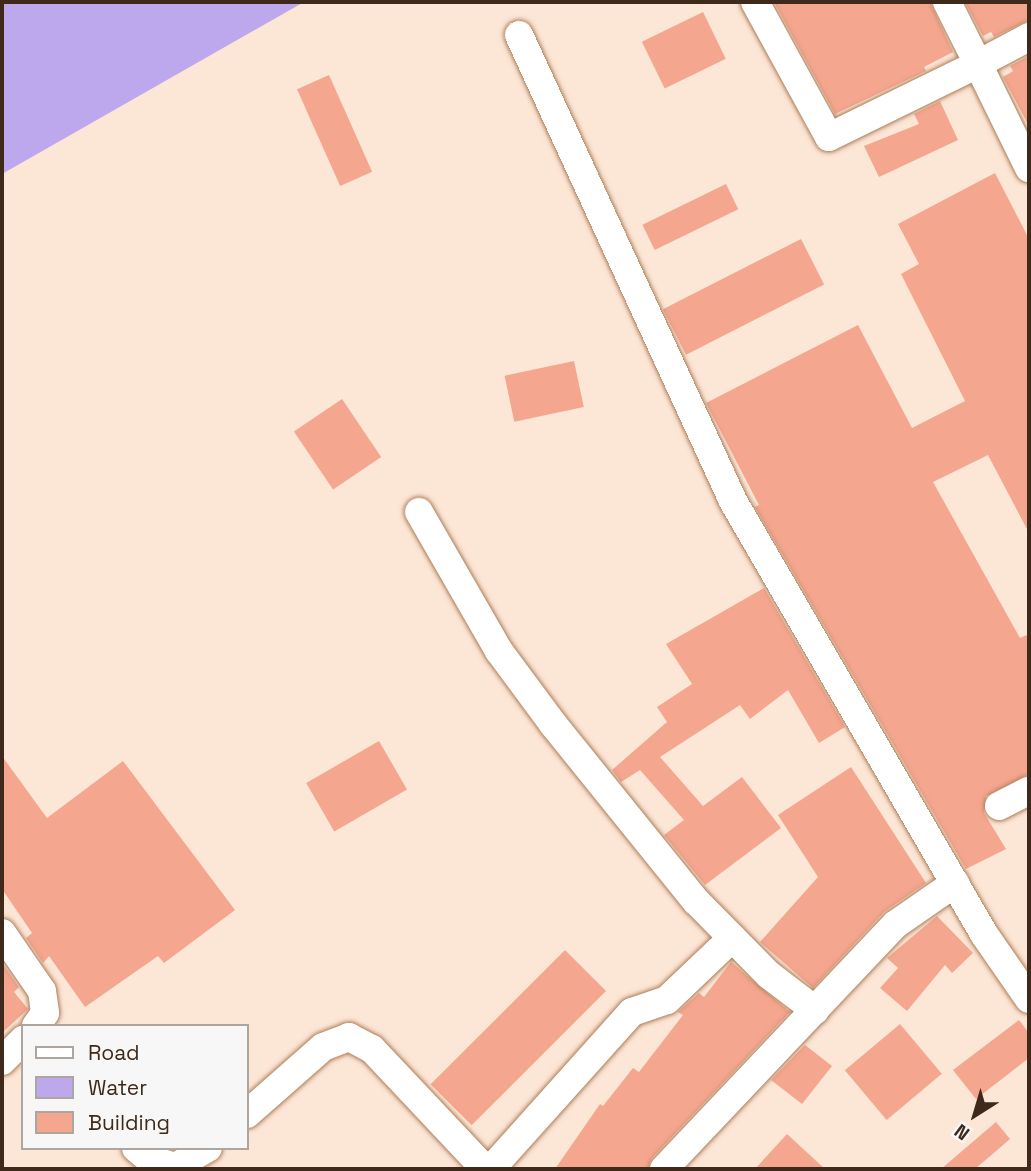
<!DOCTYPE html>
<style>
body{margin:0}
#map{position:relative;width:1031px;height:1171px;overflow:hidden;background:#fce6d6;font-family:"Space Grotesk",sans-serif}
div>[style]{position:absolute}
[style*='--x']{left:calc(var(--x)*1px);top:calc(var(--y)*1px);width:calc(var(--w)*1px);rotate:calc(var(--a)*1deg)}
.water>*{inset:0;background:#bda8ee}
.building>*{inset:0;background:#f5a68f;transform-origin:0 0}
.roads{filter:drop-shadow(0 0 2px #ae7d57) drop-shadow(0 0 2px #ae7d57)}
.minor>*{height:28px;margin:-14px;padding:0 14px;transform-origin:14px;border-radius:14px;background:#fff}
span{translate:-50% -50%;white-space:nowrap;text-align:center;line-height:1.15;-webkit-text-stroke:7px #f7f7f7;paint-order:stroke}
.frame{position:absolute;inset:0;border:4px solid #3e291a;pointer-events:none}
.legend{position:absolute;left:21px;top:1024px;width:228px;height:126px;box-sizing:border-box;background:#f7f7f7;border:2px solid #ada59f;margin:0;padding:9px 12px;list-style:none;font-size:21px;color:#3e291a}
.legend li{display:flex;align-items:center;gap:14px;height:35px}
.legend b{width:35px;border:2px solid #ada59f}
.north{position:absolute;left:940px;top:1080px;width:70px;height:70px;-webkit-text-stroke:5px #f7f7f7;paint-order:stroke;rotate:217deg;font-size:19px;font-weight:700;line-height:28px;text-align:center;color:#3e291a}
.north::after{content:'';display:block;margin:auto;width:24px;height:32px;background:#3e291a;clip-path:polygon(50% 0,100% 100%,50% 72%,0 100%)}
</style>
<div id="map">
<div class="water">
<div style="clip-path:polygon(2px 2px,304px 2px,2px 174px)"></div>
</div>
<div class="building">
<div style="clip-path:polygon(774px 2px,930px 2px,953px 52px,924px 67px,926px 71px,835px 114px)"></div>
<div style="clip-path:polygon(965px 2px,1029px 2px,1029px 20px,994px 37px,991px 32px,983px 36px)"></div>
<div style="left:703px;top:12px;width:52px;height:68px;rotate:64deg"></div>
<div style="clip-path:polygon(1029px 56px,1029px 126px,1003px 77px,1013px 71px,1010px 66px)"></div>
<div style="left:329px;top:75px;width:106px;height:35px;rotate:66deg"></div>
<div style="clip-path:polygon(940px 101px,958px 140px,879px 177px,864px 146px,919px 124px,914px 114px)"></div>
<div style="clip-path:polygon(995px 173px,1029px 239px,1029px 533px,988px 455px,933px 482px,1020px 638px,1029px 634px,1029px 774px,986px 796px,984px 813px,1006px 849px,966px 869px,755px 507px,759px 505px,706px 403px,858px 325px,912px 428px,965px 401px,901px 274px,919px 264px,898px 224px)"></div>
<div style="left:726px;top:184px;width:28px;height:93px;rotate:64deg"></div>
<div style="left:801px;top:239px;width:51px;height:155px;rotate:63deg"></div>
<div style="left:574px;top:361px;width:47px;height:71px;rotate:78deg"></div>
<div style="left:342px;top:399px;width:70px;height:58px;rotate:56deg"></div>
<div style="clip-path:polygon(764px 588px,845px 727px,819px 743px,788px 690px,750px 719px,740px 705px,660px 757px,703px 806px,742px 777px,781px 828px,705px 885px,664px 835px,684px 820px,640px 770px,621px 782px,612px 770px,667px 722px,657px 707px,692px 684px,666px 644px)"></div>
<div style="left:379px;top:741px;width:56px;height:84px;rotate:60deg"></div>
<div style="clip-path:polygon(2px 756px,47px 818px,123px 761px,235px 910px,164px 963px,158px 956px,85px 1007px,49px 956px,43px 963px,26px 938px,32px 933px,2px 889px)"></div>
<div style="clip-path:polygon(851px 767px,926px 883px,884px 912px,813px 988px,760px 942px,818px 877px,778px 815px)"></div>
<div style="clip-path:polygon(937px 916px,973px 953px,952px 973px,945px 965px,907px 1011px,880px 988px,898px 968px,887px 958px)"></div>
<div style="left:565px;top:950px;width:58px;height:190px;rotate:45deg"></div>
<div style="clip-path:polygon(731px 962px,790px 1012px,652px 1158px,648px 1169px,555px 1169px,600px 1104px,603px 1106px,633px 1068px,639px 1072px,683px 1015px,678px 1012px,699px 993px,704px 997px)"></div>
<div style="clip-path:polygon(2px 963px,19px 987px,14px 992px,28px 1009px,2px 1033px)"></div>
<div style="clip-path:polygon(1019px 1020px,1029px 1033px,1029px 1058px,976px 1099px,953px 1070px)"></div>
<div style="left:900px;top:1024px;width:65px;height:72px;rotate:50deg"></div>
<div style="clip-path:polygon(805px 1045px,832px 1066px,802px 1104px,771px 1080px)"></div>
<div style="clip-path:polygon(996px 1122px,1010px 1139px,975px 1169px,941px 1169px)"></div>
<div style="clip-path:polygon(787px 1134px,825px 1169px,755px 1169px)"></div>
</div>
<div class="roads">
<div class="minor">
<div style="--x:755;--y:2;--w:154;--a:61.3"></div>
<div style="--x:829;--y:137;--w:166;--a:-26.1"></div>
<div style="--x:978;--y:64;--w:116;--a:63.9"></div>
<div style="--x:947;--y:2;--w:69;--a:63.4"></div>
<div style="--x:978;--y:64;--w:58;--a:-27.9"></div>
<div style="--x:519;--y:35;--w:513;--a:65.33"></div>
<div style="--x:733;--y:501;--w:500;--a:59.9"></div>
<div style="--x:984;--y:934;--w:79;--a:55.3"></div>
<div style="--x:419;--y:512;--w:160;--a:60.1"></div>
<div style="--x:499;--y:651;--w:91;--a:53.5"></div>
<div style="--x:553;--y:724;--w:228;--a:51.1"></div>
<div style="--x:696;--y:901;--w:104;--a:45.4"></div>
<div style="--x:769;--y:975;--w:58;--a:37.3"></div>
<div style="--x:999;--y:806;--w:34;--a:-27"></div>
<div style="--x:2;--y:933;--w:70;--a:55.4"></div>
<div style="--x:42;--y:991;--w:22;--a:82"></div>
<div style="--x:45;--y:1013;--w:16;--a:125"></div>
<div style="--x:2;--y:1061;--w:30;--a:-45"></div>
<div style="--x:247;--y:1114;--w:101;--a:-41.4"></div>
<div style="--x:323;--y:1047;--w:28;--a:-21"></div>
<div style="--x:349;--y:1037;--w:26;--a:28"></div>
<div style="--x:372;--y:1049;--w:165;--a:46.7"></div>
<div style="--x:136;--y:1148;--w:17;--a:40"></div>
<div style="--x:149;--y:1159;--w:27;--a:17"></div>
<div style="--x:175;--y:1167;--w:38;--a:-30"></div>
<div style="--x:491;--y:1169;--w:211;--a:-48.1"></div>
<div style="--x:632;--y:1012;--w:37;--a:-19"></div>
<div style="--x:667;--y:1000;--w:90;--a:-43.6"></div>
<div style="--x:664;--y:1169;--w:337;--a:-46.6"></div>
<div style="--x:896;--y:924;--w:72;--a:-34.8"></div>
</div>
</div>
<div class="frame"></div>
<ul class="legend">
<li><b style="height:9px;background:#fff"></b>Road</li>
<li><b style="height:19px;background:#bda8ee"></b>Water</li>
<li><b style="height:19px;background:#f5a68f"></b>Building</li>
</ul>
<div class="north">N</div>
</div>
